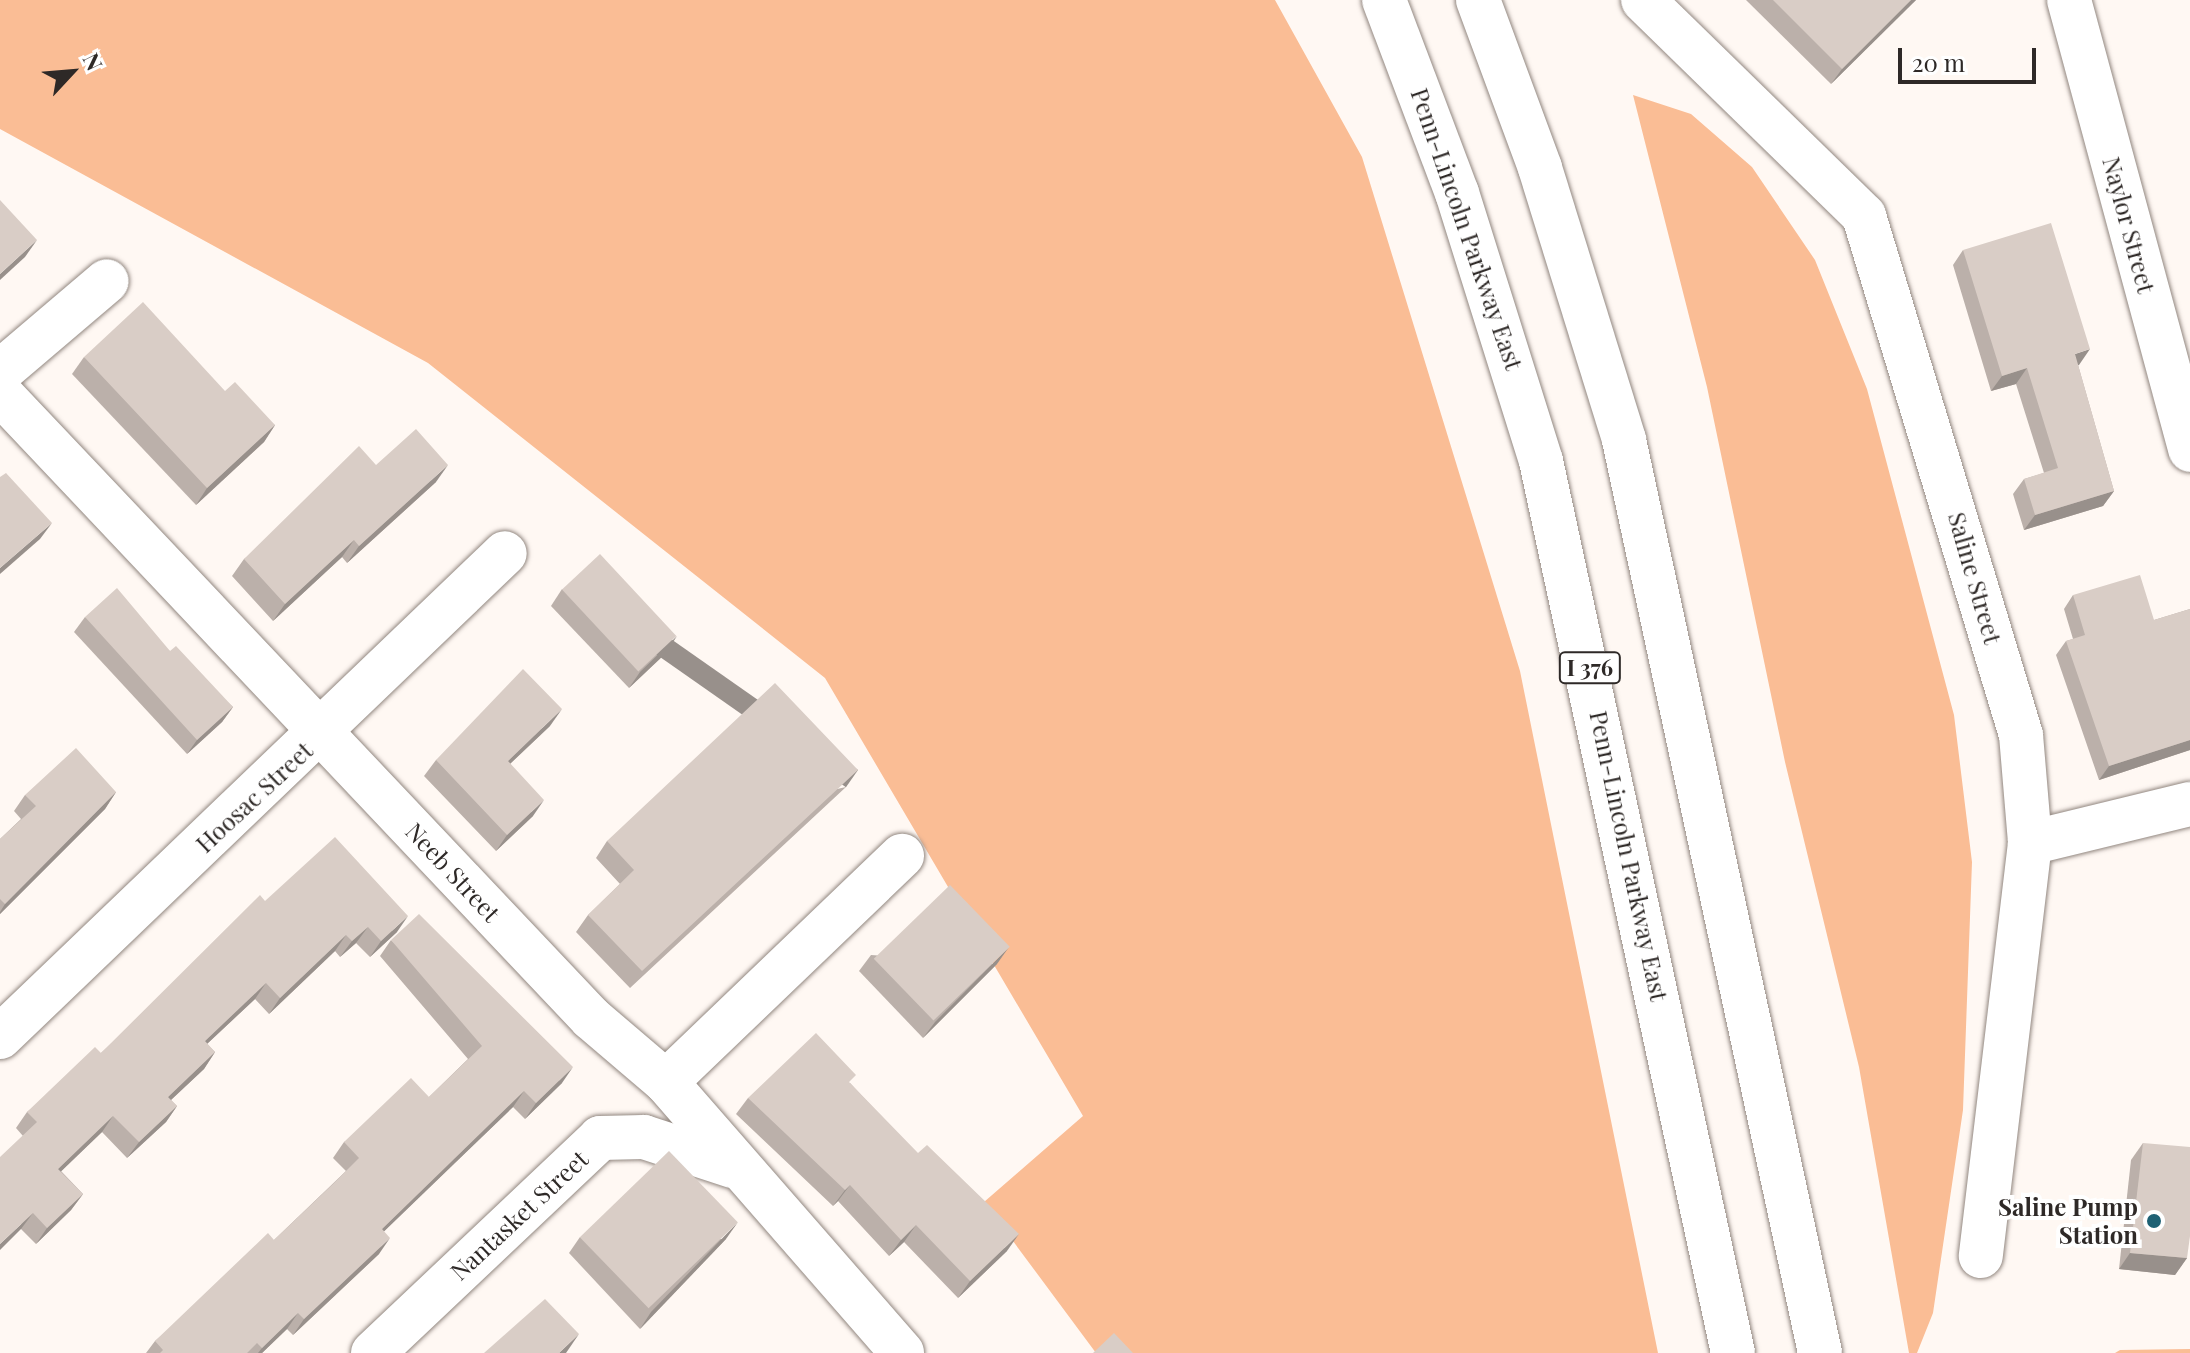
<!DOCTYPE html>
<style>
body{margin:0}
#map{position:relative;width:2190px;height:1353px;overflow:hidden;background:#fff8f3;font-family:"Playfair Display",serif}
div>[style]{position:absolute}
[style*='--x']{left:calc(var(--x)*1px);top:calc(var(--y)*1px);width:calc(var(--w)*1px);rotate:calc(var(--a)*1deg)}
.green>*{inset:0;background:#fabd95}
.roads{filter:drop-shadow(0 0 2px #928780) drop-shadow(0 0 2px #928780)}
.street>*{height:44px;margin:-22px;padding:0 22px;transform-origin:22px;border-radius:22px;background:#fff}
.highway>*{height:44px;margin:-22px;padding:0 22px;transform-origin:22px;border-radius:22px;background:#fff}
.wall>*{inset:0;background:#bbb0aa}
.shaded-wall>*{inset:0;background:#98908b;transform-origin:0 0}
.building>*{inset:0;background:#d9cdc6;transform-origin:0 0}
.dots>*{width:22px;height:22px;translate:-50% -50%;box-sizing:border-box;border:4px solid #fff;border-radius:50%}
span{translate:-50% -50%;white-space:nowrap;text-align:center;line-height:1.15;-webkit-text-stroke:8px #fff;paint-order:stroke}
.shield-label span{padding:2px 6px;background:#fff;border:2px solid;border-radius:6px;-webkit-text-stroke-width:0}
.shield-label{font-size:22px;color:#2e2927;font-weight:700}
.street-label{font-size:24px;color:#2e2927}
.poi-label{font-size:24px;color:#2e2927;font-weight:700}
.right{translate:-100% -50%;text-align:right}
.north{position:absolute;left:32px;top:32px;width:80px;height:80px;-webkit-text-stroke:6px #fff;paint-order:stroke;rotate:64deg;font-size:22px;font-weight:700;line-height:32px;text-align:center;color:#2e2927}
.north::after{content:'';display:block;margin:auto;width:28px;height:36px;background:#2e2927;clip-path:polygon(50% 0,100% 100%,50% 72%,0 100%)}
.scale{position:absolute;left:1898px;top:48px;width:138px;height:36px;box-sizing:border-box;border:4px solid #2e2927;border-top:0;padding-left:10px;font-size:24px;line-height:28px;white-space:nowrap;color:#2e2927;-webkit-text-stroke:6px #fff;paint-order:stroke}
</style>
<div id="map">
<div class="green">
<div style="clip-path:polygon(0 0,1275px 0,1362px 157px,1520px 671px,1658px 1353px,1096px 1353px,984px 1202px,1083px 1116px,825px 678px,428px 363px,0 129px)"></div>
<div style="clip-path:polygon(1633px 95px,1691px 114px,1752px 167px,1815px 260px,1867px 389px,1954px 715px,1972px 862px,1963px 1110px,1933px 1313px,1917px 1353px,1909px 1353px,1859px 1067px,1785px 762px,1707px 387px)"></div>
<div style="clip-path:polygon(2190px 1349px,2190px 1353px,2115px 1353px,2120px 1350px)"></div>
</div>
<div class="roads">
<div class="street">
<div style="--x:1643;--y:0;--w:309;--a:44.3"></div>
<div style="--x:1864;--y:216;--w:542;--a:73.17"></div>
<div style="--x:2021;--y:735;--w:108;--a:85.2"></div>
<div style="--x:2030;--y:843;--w:416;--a:96.8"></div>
<div style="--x:2069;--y:0;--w:466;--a:74.9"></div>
<div style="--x:0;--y:372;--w:140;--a:-40.4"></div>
<div style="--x:0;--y:393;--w:860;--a:46.6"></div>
<div style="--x:591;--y:1018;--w:99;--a:40.5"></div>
<div style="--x:666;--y:1082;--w:359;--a:48.9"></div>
<div style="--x:2030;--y:843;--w:165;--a:-13.7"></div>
<div style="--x:0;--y:1037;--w:699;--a:-43.78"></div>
<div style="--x:666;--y:1082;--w:327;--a:-43.8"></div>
<div style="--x:373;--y:1353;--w:313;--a:-43.4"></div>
<div style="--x:600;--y:1138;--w:44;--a:-1.3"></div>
<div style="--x:644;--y:1137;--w:93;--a:18.2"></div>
</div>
<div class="highway">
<div style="--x:1384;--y:0;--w:206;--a:69.3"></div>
<div style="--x:1457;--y:193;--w:281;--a:72.6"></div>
<div style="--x:1541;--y:461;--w:912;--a:77.85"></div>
<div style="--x:1478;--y:0;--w:179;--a:69.7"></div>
<div style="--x:1540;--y:168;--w:285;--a:72.8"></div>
<div style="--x:1624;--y:440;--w:934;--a:77.88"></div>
</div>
</div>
<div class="wall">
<div style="clip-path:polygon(1746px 0,1916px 0,1831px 84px)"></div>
<div style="clip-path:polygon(1963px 250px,2079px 365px,2078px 365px,2114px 491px,2103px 506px,2024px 530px,2013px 494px,2024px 479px,2044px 473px,2016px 384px,1991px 391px,1953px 265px)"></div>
<div style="clip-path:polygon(84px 357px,275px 425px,264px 442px,196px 505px,72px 374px)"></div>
<div style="clip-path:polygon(376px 465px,436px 482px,347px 563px,342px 557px,273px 621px,232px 576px,244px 559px)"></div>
<div style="clip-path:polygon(562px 589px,666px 653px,629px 688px,551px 606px)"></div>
<div style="clip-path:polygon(2073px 595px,2154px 620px,2190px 609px,2190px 750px,2099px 780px,2056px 655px,2066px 641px,2073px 639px,2064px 609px)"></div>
<div style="clip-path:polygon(85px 617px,170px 651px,233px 707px,222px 722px,187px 754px,74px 632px)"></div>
<div style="clip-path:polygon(550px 726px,510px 764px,533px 816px,496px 851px,424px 776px,436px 760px)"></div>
<div style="clip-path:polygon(846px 787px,630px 988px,576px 932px,588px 915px,620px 884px,596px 858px,607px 841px)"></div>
<div style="clip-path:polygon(116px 792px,105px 809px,0 914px,0 839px,21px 819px,14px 811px,25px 795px)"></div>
<div style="clip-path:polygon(265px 901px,397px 932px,370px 957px,356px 943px,340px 957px,335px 951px,269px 1014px,255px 999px,207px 1044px,215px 1052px,204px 1069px,171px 1100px,177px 1106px,166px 1122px,127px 1158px,102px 1132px,61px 1171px,83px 1194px,71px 1210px,36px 1244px,21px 1229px,23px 1136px,16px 1128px,27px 1112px,101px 1053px)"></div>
<div style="clip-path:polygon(391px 940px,562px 1083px,525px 1119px,513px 1107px,384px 1231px,379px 1254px,293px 1335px,287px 1329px,262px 1353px,146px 1353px,155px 1341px,274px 1240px,346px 1171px,333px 1158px,344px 1142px,429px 1097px,468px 1059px,380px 956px)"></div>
<div style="clip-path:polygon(871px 955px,997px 964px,923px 1038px,859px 971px)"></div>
<div style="clip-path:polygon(850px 1083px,1007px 1251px,958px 1298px,904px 1242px,889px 1256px,838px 1201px,833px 1206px,736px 1114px,748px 1098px)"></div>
<div style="clip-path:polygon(2143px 1143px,2187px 1258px,2175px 1275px,2119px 1269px,2131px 1160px)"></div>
<div style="clip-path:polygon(580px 1237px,726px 1239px,640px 1329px,569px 1253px)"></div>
</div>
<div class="shaded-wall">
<div style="clip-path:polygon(1911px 0,1916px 0,1831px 84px,1842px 69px)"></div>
<div style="clip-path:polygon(37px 240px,25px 257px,0 280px,0 274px)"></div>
<div style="clip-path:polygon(2090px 349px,2079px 365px,2064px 369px,2075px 354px)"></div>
<div style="clip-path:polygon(2027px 368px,2016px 384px,1991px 391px,2002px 376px)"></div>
<div style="clip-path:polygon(275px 425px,264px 442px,196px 505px,207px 488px)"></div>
<div style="clip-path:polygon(448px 465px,436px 482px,347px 563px,359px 546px)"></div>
<div style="clip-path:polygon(2114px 491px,2103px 506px,2024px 530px,2035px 515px)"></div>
<div style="clip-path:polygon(52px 523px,40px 539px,0 574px,0 568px)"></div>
<div style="clip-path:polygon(354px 540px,342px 557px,273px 621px,285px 604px)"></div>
<div style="clip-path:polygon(677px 636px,666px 653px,629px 688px,640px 672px)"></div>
<div style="clip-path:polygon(233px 707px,222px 722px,187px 754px,197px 740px)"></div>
<div style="clip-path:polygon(562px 709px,550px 726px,496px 777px,508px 761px)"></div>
<div style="clip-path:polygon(2190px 740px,2190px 750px,2099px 780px,2109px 766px)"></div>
<div style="left:858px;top:770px;width:21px;height:295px;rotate:125deg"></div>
<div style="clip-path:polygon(116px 792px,105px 809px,0 914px,0 912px,5px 904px)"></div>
<div style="clip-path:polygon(544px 800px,533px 816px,496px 851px,507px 835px)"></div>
<div style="clip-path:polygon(408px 916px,397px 932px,370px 957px,381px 941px)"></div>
<div style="clip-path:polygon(368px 927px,356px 943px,340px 957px,352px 941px)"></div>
<div style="clip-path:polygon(346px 935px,335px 951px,269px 1014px,280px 998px)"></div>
<div style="clip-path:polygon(1009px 947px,997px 964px,923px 1038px,935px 1022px)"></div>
<div style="clip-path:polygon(266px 983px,255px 999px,193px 1057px,205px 1041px)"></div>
<div style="clip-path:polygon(215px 1052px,204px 1069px,157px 1113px,168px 1097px)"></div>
<div style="clip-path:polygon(573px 1067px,562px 1083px,525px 1119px,536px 1103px)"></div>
<div style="clip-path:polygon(524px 1091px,513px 1107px,370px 1245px,382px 1229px)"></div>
<div style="clip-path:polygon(177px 1106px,166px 1122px,127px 1158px,139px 1142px)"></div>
<div style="clip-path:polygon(113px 1116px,102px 1132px,47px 1185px,58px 1169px)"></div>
<div style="clip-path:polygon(850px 1185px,838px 1201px,833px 1206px,845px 1190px)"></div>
<div style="clip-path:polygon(83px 1194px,71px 1210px,36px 1244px,47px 1228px)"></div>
<div style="clip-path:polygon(33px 1213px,21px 1229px,0 1250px,0 1244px)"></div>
<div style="clip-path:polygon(738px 1222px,726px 1239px,640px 1329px,651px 1312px)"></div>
<div style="clip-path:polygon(916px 1225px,904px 1242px,889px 1256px,901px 1240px)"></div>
<div style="clip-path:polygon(1019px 1234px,1007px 1251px,958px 1298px,970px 1281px)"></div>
<div style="clip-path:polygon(390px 1238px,379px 1254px,293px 1335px,304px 1319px)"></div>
<div style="clip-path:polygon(2130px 1253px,2187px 1258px,2175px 1275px,2119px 1269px)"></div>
<div style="clip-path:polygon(298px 1313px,287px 1329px,262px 1353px,258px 1353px,262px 1348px)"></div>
<div style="clip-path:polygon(579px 1334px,566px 1353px,559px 1353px)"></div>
</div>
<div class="building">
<div style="clip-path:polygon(1773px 0,1911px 0,1842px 69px)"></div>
<div style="clip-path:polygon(0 200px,37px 240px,0 274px)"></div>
<div style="clip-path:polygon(2051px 223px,2090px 349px,2075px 354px,2114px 491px,2035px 515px,2024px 479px,2058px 468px,2027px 368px,2002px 376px,1963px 250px)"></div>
<div style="clip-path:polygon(143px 302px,225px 391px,235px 382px,275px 425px,207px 488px,84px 357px)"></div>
<div style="clip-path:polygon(416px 429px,448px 465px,359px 546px,354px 540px,285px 604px,244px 559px,359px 446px,376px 465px)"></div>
<div style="clip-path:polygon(6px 473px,52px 523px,0 568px,0 477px)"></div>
<div style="left:600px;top:554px;width:112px;height:52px;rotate:47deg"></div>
<div style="clip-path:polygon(2140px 575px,2154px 620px,2190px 609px,2190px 740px,2109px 766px,2066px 641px,2085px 635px,2073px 595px)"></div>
<div style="clip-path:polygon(117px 588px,170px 651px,176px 646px,233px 707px,197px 740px,85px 617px)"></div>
<div style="clip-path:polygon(523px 669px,562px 709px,508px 761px,544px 800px,507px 835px,436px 760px)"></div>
<div style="clip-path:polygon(775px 683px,858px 770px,642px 971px,588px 915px,634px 870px,607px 841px)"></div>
<div style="clip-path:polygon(76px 748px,116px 792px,5px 904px,0 899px,0 839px,36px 806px,25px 795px)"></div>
<div style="clip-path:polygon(335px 837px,408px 916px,381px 941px,368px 927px,352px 941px,346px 935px,280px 998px,266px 983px,205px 1041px,215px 1052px,168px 1097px,177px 1106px,139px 1142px,113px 1116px,58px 1169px,83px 1194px,47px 1228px,33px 1213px,0 1244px,0 1157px,37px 1122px,27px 1112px,95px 1047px,101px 1053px,260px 895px,265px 901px)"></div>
<div style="left:950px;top:885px;width:86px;height:106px;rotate:46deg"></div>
<div style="clip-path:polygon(419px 914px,573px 1067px,536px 1103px,524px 1091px,382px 1229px,390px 1238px,304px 1319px,298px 1313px,262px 1348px,257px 1343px,247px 1353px,160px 1353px,163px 1350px,155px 1341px,268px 1233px,274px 1240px,333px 1184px,359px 1158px,344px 1142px,411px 1078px,429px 1097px,482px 1046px,391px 940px)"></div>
<div style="clip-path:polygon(816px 1033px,856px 1075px,849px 1082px,918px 1153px,927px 1145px,1019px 1234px,970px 1281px,916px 1225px,901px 1240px,850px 1185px,845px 1190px,748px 1098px)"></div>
<div style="clip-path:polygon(2143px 1143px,2190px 1147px,2190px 1236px,2187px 1258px,2130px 1253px)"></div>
<div style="left:669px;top:1151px;width:99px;height:124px;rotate:46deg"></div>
<div style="clip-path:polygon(545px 1299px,579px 1334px,559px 1353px,484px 1353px)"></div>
<div style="clip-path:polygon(1114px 1333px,1133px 1353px,1093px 1353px)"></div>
</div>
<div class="dots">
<div style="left:2154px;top:1221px;background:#1e6174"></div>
</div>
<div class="shield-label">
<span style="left:1590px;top:668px">I 376</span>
</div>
<div class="street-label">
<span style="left:2129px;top:225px;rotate:75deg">Naylor Street</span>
<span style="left:1467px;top:229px;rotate:71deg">Penn-Lincoln Parkway East</span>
<span style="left:1975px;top:578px;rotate:74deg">Saline Street</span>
<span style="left:254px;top:797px;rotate:-43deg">Hoosac Street</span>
<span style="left:1629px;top:856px;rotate:78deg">Penn-Lincoln Parkway East</span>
<span style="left:453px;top:872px;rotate:47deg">Neeb Street</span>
<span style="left:519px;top:1215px;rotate:-43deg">Nantasket Street</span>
</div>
<div class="poi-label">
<span class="right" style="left:2138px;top:1221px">Saline Pump<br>Station</span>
</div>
<div class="north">N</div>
<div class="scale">20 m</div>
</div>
